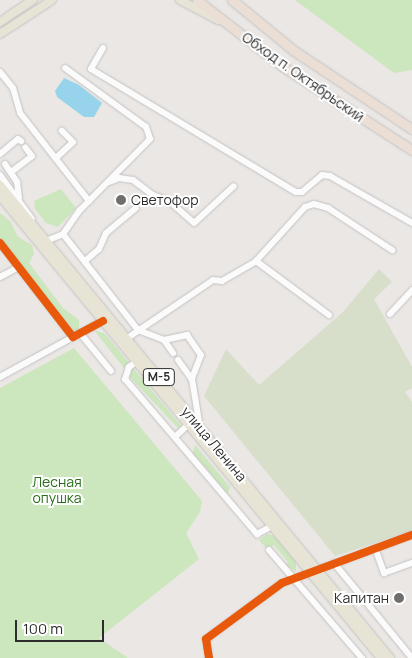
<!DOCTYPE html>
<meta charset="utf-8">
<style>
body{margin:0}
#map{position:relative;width:412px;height:658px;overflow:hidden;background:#eae7e4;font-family:Manrope,sans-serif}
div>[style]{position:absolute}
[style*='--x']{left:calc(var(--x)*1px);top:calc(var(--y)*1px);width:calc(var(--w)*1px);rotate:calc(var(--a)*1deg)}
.green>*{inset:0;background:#cce6bd}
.cemetery>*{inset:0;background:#d7dfcb}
.water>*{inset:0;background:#97d4ec}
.roads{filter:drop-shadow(0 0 1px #c4c3c4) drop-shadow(0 0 1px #c4c3c4)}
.minor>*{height:6px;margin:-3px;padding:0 3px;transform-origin:3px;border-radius:3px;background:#fcfbfb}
.major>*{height:8px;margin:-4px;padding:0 4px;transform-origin:4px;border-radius:4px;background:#e7e4d6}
.highway>*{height:9px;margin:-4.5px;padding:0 4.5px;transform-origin:4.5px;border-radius:4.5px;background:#eaded5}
.cycleway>*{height:8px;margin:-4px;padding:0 4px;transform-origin:4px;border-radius:4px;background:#e8590c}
.dots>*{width:14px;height:14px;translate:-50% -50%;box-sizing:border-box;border:2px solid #fff;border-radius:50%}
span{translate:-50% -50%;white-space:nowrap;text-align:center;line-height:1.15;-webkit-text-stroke:4px #fff;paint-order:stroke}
.shield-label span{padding:1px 4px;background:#fff;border:1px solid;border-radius:4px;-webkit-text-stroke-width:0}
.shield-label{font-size:12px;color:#2d2d2d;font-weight:700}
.street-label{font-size:14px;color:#2d2d2d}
.poi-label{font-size:14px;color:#2d2d2d}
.left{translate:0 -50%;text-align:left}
.right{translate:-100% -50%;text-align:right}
.park-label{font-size:14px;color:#2a6d1a}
.scale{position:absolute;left:15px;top:620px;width:89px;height:22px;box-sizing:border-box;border:2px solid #2d2d2d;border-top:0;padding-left:6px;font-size:15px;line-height:18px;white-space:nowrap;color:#2d2d2d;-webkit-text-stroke:4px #fff;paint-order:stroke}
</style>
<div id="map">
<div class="green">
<div style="clip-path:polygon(295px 0,412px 0,412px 70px,394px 73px)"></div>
<div style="clip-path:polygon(61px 189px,76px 208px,58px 227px,46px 223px,35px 209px,34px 201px)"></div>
<div style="clip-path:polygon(0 213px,10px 221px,18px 237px,32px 245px,34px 254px,29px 263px,63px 308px,79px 320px,79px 330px,74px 331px,0 238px)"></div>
<div style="clip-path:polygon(94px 330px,105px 334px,129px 363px,124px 368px)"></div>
<div style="clip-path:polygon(74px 348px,202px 501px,200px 512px,186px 533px,199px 559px,99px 638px,128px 658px,0 658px,0 388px)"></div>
<div style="clip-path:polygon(133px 368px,182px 427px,179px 429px,128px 375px)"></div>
<div style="clip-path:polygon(195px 445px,230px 487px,228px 494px,193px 453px)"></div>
<div style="clip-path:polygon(267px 534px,274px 536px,296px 562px,296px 572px,286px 565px,288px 562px,274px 545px,267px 549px,259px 540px)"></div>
</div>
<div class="cemetery">
<div style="clip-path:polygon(379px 269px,392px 282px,374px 299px,412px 367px,412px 388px,405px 392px,412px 402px,412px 531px,335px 556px,204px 396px,226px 349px,259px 385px,342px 313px)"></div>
</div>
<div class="water">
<div style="clip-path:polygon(64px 78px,79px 85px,102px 103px,94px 117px,84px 117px,57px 97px,55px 91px)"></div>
</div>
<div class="roads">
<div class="minor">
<div style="--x:103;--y:48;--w:24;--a:120"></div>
<div style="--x:91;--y:69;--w:239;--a:31"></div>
<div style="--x:296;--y:192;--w:6;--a:0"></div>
<div style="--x:302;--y:192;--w:26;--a:-40"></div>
<div style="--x:322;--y:175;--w:8;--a:7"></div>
<div style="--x:330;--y:176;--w:95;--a:29.8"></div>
<div style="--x:0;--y:72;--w:21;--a:51"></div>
<div style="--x:13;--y:88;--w:26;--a:74"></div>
<div style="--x:20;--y:113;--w:112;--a:51.9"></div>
<div style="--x:0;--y:154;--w:23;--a:-40"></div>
<div style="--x:18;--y:139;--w:4;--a:34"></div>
<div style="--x:56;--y:158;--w:23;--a:-43"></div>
<div style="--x:73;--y:142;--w:16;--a:-135"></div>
<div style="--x:5;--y:164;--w:22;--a:56"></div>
<div style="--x:17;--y:182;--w:16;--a:83"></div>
<div style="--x:11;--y:172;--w:26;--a:-37"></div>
<div style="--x:32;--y:156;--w:11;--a:-128"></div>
<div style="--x:0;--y:175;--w:54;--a:54"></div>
<div style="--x:109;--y:182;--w:11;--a:-22"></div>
<div style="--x:119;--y:178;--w:14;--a:8"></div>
<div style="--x:133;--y:180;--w:25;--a:37"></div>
<div style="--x:153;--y:195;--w:17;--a:21"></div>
<div style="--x:169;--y:201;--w:33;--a:41"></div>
<div style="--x:194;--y:223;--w:54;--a:-42.8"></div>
<div style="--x:63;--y:234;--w:29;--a:-55"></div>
<div style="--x:80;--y:210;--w:100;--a:-45.4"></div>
<div style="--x:150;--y:139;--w:13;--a:-108"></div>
<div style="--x:146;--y:127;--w:100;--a:-143.9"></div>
<div style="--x:46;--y:241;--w:18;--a:-22"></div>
<div style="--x:63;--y:234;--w:122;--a:52"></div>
<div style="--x:138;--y:330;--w:28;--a:21"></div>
<div style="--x:164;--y:340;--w:16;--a:55"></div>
<div style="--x:0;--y:243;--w:119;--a:52.2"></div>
<div style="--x:73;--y:337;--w:34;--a:-28"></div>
<div style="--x:85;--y:261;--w:18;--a:-41"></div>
<div style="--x:99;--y:249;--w:17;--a:-66"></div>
<div style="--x:106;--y:233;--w:39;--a:-40"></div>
<div style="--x:256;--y:261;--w:91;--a:36.5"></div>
<div style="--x:0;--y:277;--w:21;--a:-28"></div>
<div style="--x:390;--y:314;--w:33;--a:-47"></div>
<div style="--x:80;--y:333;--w:49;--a:50.8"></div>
<div style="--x:126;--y:339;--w:105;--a:-34.1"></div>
<div style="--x:213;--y:280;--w:9;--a:6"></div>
<div style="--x:222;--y:281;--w:39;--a:-30"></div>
<div style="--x:256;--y:261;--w:73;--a:-47.8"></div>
<div style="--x:305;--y:207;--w:9;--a:-18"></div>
<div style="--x:314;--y:204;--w:15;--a:16"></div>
<div style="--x:328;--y:208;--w:77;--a:33.3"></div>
<div style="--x:164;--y:340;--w:24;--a:-12"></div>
<div style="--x:187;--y:335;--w:24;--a:55"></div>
<div style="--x:201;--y:355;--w:26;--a:111"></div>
<div style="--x:178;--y:360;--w:24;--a:54"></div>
<div style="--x:192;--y:379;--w:50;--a:80.7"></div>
<div style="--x:136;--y:362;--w:9;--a:144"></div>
<div style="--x:129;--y:367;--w:13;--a:108"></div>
<div style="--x:125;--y:379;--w:204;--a:49.6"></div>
<div style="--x:257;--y:534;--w:17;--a:-28"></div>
<div style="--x:0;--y:377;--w:83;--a:-28.7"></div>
<div style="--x:176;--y:436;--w:16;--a:-43"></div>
<div style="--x:375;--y:548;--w:27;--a:70"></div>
<div style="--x:384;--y:573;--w:30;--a:-20"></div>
<div style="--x:269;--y:550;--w:143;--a:49.3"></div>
<div style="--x:334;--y:563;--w:123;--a:50.6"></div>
<div style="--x:209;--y:658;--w:19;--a:-99"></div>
<div style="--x:206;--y:639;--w:94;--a:-36.4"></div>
<div style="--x:282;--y:583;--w:139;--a:-20.3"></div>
</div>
<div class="major">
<div style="--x:180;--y:0;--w:43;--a:27.8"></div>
<div style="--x:0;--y:22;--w:40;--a:-34"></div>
<div style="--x:0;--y:34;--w:62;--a:-33.2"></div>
<div style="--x:0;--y:185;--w:613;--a:50.49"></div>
<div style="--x:0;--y:196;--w:599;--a:50.49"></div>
</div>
<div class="highway">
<div style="--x:197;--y:0;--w:108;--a:37.8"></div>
<div style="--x:282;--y:66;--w:155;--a:32.9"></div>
<div style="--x:232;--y:0;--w:79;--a:39.3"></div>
<div style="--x:293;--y:50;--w:143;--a:33.6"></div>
</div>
</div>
<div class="cycleway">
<div style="--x:0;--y:243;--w:119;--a:52.2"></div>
<div style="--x:73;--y:337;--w:34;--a:-28"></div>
<div style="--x:209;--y:658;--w:19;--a:-99"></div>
<div style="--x:206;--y:639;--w:94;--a:-36.4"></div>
<div style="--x:282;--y:583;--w:139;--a:-20.3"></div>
</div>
<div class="dots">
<div style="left:121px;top:200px;background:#6f6e6d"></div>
<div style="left:399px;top:598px;background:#6f6e6d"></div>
</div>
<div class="shield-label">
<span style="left:159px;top:377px">М-5</span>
</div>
<div class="street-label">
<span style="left:303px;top:77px;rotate:35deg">Обход п. Октябрьский</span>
<span style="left:214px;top:444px;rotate:50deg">улица Ленина</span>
</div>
<div class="poi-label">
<span class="left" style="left:131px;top:200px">Светофор</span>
<span class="right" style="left:389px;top:598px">Капитан</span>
</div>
<div class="park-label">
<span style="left:57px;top:490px">Лесная<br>опушка</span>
</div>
<div class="scale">100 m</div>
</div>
